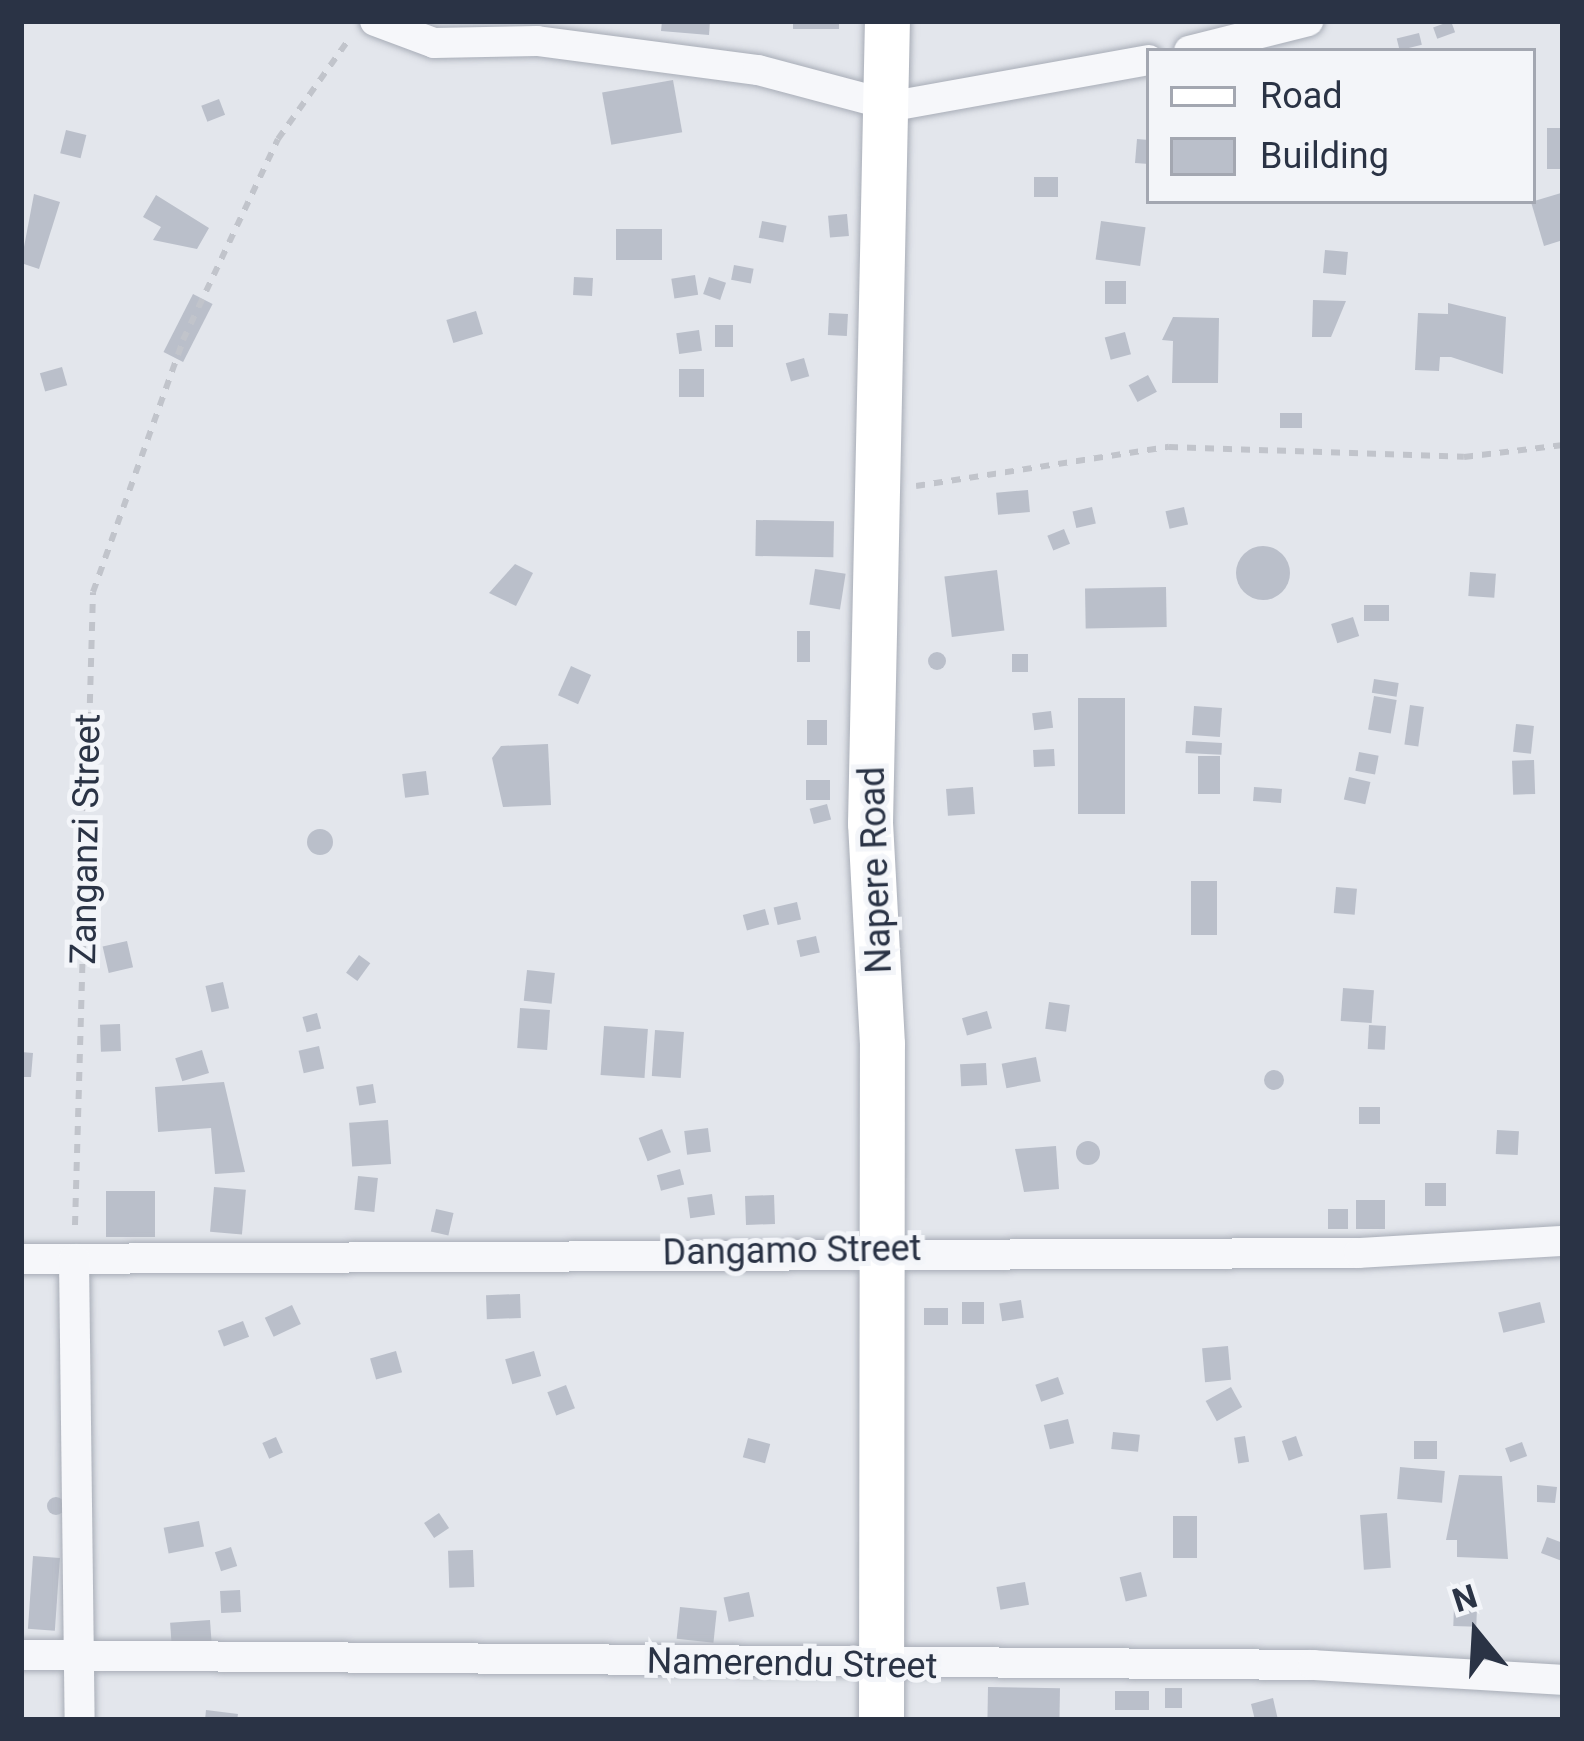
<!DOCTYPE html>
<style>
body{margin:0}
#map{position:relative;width:1584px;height:1741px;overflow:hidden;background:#e3e6ec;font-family:Roboto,sans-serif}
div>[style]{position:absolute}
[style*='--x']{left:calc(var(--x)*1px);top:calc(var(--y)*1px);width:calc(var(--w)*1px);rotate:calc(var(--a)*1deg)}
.building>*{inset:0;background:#babfca;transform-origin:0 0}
.round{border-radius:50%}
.path>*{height:6px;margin-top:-3px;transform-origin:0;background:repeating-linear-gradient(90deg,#c1c4cb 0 9px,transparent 0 18px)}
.roads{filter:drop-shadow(0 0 3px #a8adb7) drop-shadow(0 0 3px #a8adb7)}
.street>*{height:30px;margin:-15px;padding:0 15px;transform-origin:15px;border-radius:15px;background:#f6f7fa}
.secondary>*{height:45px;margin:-22.5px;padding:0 22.5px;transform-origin:22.5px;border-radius:22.5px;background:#fff}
span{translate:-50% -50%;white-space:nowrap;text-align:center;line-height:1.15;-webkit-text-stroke:10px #f3f5f9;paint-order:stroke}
.street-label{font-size:36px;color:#2a3345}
.frame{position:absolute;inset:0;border:24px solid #2a3345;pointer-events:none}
.legend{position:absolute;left:1146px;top:48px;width:390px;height:156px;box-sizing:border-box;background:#f3f5f9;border:3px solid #a3a7b1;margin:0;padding:15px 21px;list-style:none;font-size:36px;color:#2a3345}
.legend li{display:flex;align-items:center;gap:24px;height:60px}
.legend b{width:60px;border:3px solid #a3a7b1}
.north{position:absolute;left:1416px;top:1573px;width:120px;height:120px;-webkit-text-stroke:9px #f3f5f9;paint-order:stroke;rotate:342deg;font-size:33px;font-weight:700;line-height:48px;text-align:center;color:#2a3345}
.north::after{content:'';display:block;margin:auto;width:42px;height:54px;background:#2a3345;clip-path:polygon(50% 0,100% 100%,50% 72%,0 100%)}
</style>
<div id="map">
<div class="building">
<div style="clip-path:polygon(662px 21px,710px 21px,709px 35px,661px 31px)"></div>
<div style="left:793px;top:21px;width:46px;height:8px"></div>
<div style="left:1451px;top:21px;width:12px;height:19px;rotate:70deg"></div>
<div style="left:1419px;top:33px;width:12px;height:23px;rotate:76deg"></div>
<div style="left:673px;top:80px;width:53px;height:72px;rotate:80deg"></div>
<div style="left:219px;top:99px;width:17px;height:19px;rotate:69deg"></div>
<div style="left:1563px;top:128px;width:41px;height:16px;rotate:90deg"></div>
<div style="left:66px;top:130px;width:21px;height:24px;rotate:14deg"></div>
<div style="clip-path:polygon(1137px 139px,1149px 140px,1149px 164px,1135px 163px)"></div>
<div style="left:1034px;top:177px;width:24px;height:20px"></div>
<div style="clip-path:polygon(1561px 193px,1563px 240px,1544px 246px,1531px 202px)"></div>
<div style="clip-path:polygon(34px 194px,60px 202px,39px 269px,21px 263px)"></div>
<div style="clip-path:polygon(156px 195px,209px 228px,197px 249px,153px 240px,161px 227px,143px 217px)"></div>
<div style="left:847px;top:214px;width:22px;height:19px;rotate:85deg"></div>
<div style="left:762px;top:221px;width:25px;height:17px;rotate:11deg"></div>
<div style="left:1101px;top:221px;width:45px;height:39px;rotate:8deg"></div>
<div style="left:616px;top:229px;width:46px;height:31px"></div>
<div style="left:1325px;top:250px;width:23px;height:23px;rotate:5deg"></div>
<div style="left:734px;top:265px;width:20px;height:15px;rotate:11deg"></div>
<div style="left:695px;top:275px;width:20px;height:24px;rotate:81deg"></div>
<div style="left:574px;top:277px;width:19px;height:18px;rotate:3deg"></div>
<div style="left:709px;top:277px;width:18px;height:18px;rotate:19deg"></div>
<div style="left:1105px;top:281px;width:21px;height:23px"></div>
<div style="left:193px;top:294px;width:22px;height:65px;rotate:27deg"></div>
<div style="clip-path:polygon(1313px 300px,1346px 301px,1331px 337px,1312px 337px)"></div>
<div style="clip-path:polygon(1448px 303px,1506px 317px,1503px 374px,1451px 357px,1440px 357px,1439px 371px,1415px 370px,1418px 313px,1448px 314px)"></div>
<div style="left:476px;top:311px;width:24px;height:31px;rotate:73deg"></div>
<div style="left:829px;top:313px;width:19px;height:22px;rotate:3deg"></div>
<div style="clip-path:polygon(1173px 317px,1219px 318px,1218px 383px,1172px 383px,1173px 341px,1162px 340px)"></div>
<div style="left:715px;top:325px;width:18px;height:22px"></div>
<div style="left:699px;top:330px;width:21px;height:23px;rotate:82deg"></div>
<div style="left:1125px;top:332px;width:23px;height:21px;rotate:75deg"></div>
<div style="left:804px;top:358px;width:19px;height:19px;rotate:74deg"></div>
<div style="left:62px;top:367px;width:19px;height:23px;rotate:74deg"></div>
<div style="left:679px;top:369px;width:25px;height:28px"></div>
<div style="left:1148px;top:375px;width:19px;height:22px;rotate:62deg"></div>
<div style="left:1280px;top:413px;width:22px;height:15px"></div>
<div style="left:1028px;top:490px;width:22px;height:32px;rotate:85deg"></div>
<div style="left:1092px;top:507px;width:17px;height:20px;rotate:77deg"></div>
<div style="left:1184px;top:507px;width:18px;height:19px;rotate:77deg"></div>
<div style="left:756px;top:520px;width:78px;height:36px;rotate:1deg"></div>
<div style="left:1064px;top:529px;width:16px;height:18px;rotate:68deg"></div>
<div class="round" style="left:1236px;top:546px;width:54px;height:54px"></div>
<div style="clip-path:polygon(515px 564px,533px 573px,516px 606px,489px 593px)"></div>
<div style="left:815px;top:569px;width:31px;height:36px;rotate:9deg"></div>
<div style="left:997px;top:570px;width:61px;height:53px;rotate:83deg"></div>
<div style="left:1470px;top:572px;width:26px;height:24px;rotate:4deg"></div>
<div style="left:1166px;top:587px;width:40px;height:81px;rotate:89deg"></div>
<div style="left:1389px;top:605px;width:16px;height:25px;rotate:90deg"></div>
<div style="left:1353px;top:617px;width:20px;height:23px;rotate:72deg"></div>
<div style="left:797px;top:631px;width:13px;height:31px"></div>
<div class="round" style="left:928px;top:652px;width:18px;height:18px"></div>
<div style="left:1012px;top:654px;width:16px;height:18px"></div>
<div style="left:571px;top:666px;width:22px;height:32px;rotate:24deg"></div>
<div style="left:1374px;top:679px;width:25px;height:14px;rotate:9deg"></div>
<div style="left:1374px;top:696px;width:23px;height:34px;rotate:10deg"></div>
<div style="left:1125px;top:698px;width:116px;height:47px;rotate:90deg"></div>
<div style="left:1410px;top:705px;width:14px;height:40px;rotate:8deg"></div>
<div style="left:1194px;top:706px;width:28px;height:29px;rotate:4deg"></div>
<div style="left:1051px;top:711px;width:17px;height:19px;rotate:83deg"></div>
<div style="left:807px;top:720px;width:20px;height:25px"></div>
<div style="left:1516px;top:724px;width:18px;height:28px;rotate:6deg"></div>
<div style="left:1186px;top:741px;width:36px;height:12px;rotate:3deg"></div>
<div style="clip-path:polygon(548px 744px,551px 805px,503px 807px,492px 758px,501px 746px)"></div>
<div style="left:1054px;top:749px;width:17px;height:21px;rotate:87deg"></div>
<div style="left:1359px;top:752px;width:20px;height:19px;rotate:11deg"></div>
<div style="left:1198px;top:756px;width:22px;height:38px"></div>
<div style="left:1534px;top:760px;width:34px;height:22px;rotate:88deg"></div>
<div style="left:426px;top:771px;width:24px;height:24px;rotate:83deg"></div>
<div style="left:1349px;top:777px;width:22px;height:23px;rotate:13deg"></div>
<div style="left:806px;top:780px;width:24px;height:20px"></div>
<div style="left:973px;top:787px;width:27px;height:27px;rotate:86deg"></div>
<div style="left:1254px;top:787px;width:28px;height:14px;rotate:4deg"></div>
<div style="left:827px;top:804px;width:16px;height:18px;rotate:75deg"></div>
<div class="round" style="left:307px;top:829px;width:26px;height:26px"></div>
<div style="left:1217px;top:881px;width:54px;height:26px;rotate:90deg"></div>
<div style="left:1336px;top:887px;width:21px;height:26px;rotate:5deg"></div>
<div style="left:797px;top:902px;width:18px;height:24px;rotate:77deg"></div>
<div style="left:765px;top:909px;width:16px;height:23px;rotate:75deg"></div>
<div style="left:816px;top:936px;width:17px;height:20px;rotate:77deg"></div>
<div style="left:127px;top:941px;width:27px;height:25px;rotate:77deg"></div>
<div style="left:359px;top:955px;width:14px;height:22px;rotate:36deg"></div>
<div style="left:527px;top:970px;width:28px;height:31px;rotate:6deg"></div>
<div style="left:223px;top:982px;width:27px;height:18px;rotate:77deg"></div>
<div style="left:1343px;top:988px;width:31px;height:33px;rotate:4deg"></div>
<div style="left:1049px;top:1002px;width:21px;height:27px;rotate:8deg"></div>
<div style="left:520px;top:1008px;width:30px;height:40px;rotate:4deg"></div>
<div style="left:987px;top:1011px;width:18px;height:26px;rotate:74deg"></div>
<div style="left:317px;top:1013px;width:16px;height:15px;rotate:75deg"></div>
<div style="left:120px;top:1024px;width:27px;height:20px;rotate:88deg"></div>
<div style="left:1369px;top:1025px;width:17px;height:24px;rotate:3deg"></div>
<div style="left:604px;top:1026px;width:44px;height:49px;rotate:4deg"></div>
<div style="left:655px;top:1030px;width:29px;height:46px;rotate:4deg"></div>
<div style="left:319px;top:1046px;width:23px;height:21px;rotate:77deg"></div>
<div style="left:202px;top:1050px;width:24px;height:28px;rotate:73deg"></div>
<div style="clip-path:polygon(21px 1052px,33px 1053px,31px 1077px,21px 1077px)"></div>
<div style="left:1036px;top:1057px;width:25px;height:35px;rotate:79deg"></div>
<div style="left:986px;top:1063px;width:22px;height:26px;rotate:87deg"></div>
<div class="round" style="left:1264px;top:1070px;width:20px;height:20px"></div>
<div style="clip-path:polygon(224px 1082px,245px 1172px,215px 1174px,211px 1128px,158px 1132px,155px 1087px)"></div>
<div style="left:373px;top:1084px;width:19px;height:17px;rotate:81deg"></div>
<div style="left:1359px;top:1107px;width:21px;height:17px"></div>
<div style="left:388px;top:1120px;width:44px;height:39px;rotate:86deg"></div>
<div style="left:708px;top:1128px;width:24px;height:24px;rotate:83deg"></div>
<div style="left:662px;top:1129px;width:25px;height:25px;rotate:69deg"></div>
<div style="left:1497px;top:1130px;width:22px;height:24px;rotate:3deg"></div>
<div class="round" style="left:1076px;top:1141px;width:24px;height:24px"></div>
<div style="clip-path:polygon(1056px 1146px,1059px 1189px,1024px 1192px,1015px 1149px)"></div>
<div style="left:680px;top:1169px;width:16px;height:24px;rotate:75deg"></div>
<div style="left:358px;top:1176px;width:20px;height:34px;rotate:6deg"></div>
<div style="left:1446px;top:1183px;width:23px;height:21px;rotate:90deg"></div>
<div style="left:214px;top:1187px;width:32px;height:45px;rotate:5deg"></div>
<div style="left:106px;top:1191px;width:49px;height:46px"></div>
<div style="left:712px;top:1194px;width:21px;height:25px;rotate:82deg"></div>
<div style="left:774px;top:1195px;width:29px;height:29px;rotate:88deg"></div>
<div style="left:1356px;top:1200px;width:29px;height:29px"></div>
<div style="left:436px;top:1209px;width:18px;height:23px;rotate:13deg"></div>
<div style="left:1328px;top:1209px;width:20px;height:20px"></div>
<div style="left:520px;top:1294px;width:24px;height:34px;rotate:88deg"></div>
<div style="left:1021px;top:1300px;width:18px;height:22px;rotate:81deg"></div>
<div style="left:984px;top:1302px;width:22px;height:22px;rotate:90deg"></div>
<div style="left:1540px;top:1302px;width:21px;height:43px;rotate:76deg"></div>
<div style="left:292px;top:1305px;width:21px;height:30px;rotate:65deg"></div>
<div style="left:948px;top:1308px;width:17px;height:24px;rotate:90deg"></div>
<div style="left:243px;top:1321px;width:17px;height:27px;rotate:69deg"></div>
<div style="left:1228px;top:1346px;width:34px;height:26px;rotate:85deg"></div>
<div style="left:396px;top:1351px;width:22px;height:27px;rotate:74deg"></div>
<div style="left:534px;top:1351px;width:26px;height:30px;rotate:74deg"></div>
<div style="left:1058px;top:1377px;width:18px;height:24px;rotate:71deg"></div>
<div style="left:566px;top:1385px;width:25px;height:20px;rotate:69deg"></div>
<div style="left:1231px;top:1387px;width:23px;height:29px;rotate:61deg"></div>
<div style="left:1068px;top:1419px;width:25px;height:25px;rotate:76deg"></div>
<div style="left:1113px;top:1432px;width:27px;height:17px;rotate:6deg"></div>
<div style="left:1245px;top:1436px;width:26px;height:11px;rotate:81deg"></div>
<div style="left:1296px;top:1436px;width:21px;height:15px;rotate:71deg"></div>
<div style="left:276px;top:1437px;width:17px;height:15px;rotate:66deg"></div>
<div style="left:748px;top:1438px;width:23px;height:20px;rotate:15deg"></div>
<div style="left:1414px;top:1441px;width:23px;height:18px"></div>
<div style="left:1522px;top:1442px;width:15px;height:18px;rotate:70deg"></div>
<div style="left:1400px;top:1467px;width:45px;height:32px;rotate:5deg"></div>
<div style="clip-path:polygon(1459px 1475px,1502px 1476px,1508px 1559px,1457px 1557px,1457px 1540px,1446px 1540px)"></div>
<div style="clip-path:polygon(1537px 1485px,1557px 1487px,1555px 1503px,1537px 1502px)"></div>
<div class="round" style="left:47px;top:1497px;width:18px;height:18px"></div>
<div style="left:439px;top:1513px;width:18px;height:18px;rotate:56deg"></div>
<div style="left:1387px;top:1513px;width:55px;height:27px;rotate:86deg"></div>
<div style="left:1173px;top:1516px;width:24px;height:42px"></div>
<div style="left:199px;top:1521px;width:26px;height:36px;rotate:79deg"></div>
<div style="clip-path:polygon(1547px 1537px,1563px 1543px,1562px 1561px,1541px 1553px)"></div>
<div style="left:231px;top:1547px;width:20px;height:17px;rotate:72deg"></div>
<div style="left:473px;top:1550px;width:37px;height:25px;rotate:88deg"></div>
<div style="left:33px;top:1556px;width:27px;height:73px;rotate:4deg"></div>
<div style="left:1141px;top:1572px;width:25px;height:22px;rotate:76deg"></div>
<div style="left:1025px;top:1582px;width:23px;height:29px;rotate:80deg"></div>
<div style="left:240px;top:1590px;width:22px;height:20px;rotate:87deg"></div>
<div style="left:749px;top:1592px;width:25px;height:26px;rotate:78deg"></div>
<div style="left:1454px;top:1606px;width:23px;height:20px;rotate:2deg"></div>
<div style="left:680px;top:1607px;width:37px;height:32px;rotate:6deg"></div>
<div style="left:210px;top:1620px;width:26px;height:40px;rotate:86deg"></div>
<div style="left:988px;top:1687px;width:72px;height:33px;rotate:1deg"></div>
<div style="left:1165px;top:1688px;width:17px;height:20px"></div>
<div style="left:1115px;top:1691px;width:34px;height:19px"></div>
<div style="clip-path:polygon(1273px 1698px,1278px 1720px,1255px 1720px,1251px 1704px)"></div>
<div style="clip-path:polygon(206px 1710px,238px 1714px,237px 1720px,205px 1720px)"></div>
</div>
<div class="path">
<div style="--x:916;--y:486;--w:256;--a:-8.8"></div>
<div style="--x:1169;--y:447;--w:295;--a:1.9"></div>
<div style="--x:1464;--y:457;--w:100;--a:-6.9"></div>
<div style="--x:75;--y:1225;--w:633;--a:-88.37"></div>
<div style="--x:93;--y:592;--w:268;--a:-70.3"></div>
<div style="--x:183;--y:340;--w:222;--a:-64.7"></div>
<div style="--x:278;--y:139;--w:123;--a:-54.6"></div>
</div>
<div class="roads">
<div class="street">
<div style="--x:375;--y:21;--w:63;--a:20.4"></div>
<div style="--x:434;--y:43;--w:103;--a:-1.1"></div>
<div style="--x:537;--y:41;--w:223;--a:7.5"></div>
<div style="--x:758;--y:70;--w:140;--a:14.9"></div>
<div style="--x:893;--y:106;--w:260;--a:-10.2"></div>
<div style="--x:1189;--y:51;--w:123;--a:-14.1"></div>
<div style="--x:21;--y:1259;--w:1338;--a:-0.26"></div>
<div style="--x:1359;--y:1253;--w:204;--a:-3.4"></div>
<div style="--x:74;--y:1259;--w:461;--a:89.3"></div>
<div style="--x:21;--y:1655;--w:1292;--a:0.44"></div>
<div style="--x:1313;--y:1665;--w:250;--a:3.4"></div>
</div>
<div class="secondary">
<div style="--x:881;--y:1720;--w:676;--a:-89.92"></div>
<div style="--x:882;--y:1044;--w:221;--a:-93.1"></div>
<div style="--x:870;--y:823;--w:802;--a:-88.79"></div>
</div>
</div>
<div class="street-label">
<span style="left:86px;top:839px;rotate:-89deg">Zanganzi Street</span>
<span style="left:876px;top:870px;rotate:-92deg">Napere Road</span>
<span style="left:792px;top:1251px;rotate:-1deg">Dangamo Street</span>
<span style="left:792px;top:1664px;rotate:1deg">Namerendu Street</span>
</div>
<div class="frame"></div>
<ul class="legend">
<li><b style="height:15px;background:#fff"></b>Road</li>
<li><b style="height:33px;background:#babfca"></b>Building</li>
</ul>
<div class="north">N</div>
</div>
